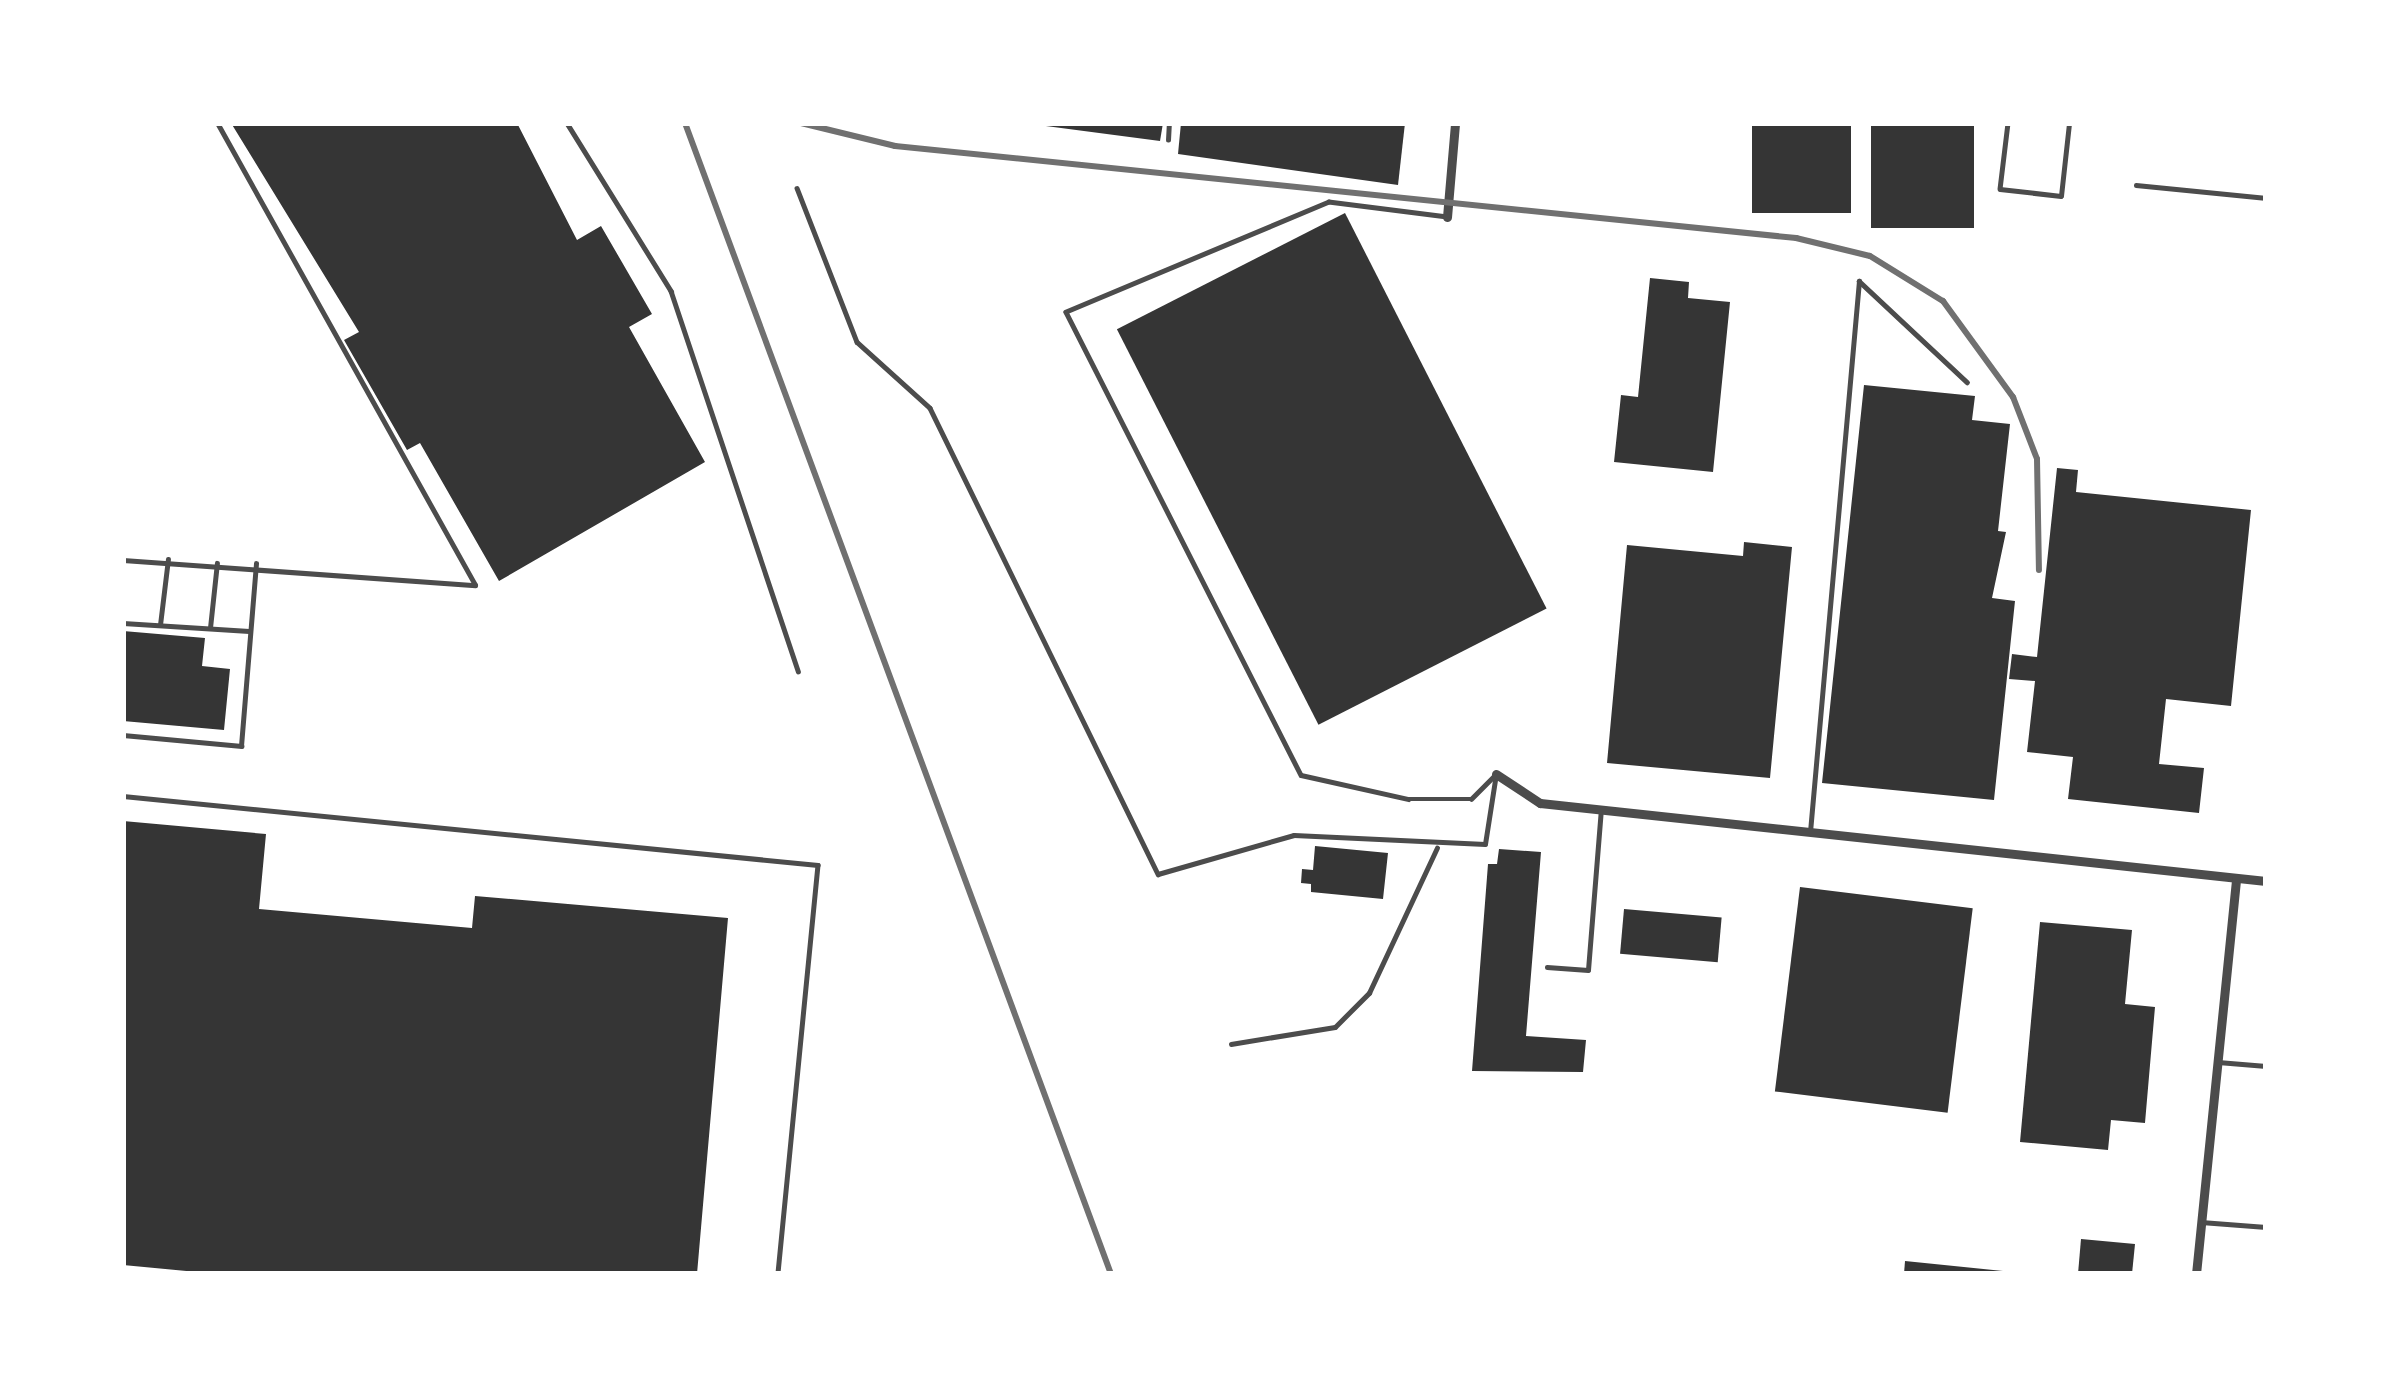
<!DOCTYPE html>
<style>
body{margin:0}
#map{position:relative;width:2389px;height:1397px;overflow:hidden;background:#fff;font-family:"PT Sans Narrow",sans-serif}
div>[style]{position:absolute}
[style*='--x']{left:calc(var(--x)*1px);top:calc(var(--y)*1px);width:calc(var(--w)*1px);rotate:calc(var(--a)*1deg)}
.building>*{inset:0;background:#353535;transform-origin:0 0}
.service>*{height:4.5px;margin:-2.25px;padding:0 2.25px;transform-origin:2.25px;border-radius:2.25px;background:#4c4c4c}
.minor>*{height:9px;margin:-4.5px;padding:0 4.5px;transform-origin:4.5px;border-radius:4.5px;background:#4c4c4c}
.rail>*{height:6px;margin:-3px;padding:0 3px;transform-origin:3px;border-radius:3px;background:#707070}
span{translate:-50% -50%;white-space:nowrap;text-align:center;line-height:1.15;-webkit-text-stroke:9px #fff;paint-order:stroke}
.frame{position:absolute;inset:0;border:126px solid #fff;pointer-events:none}
</style>
<div id="map">
<div class="building">
<div style="clip-path:polygon(231px 123px,517px 123px,577px 240px,601px 226px,652px 314px,629px 327px,705px 462px,499px 581px,420px 443px,407px 450px,344px 340px,359px 332px)"></div>
<div style="clip-path:polygon(1023px 123px,1163px 123px,1160px 141px)"></div>
<div style="clip-path:polygon(1181px 123px,1405px 123px,1398px 185px,1178px 154px)"></div>
<div style="left:1752px;top:123px;width:99px;height:90px"></div>
<div style="left:1871px;top:123px;width:103px;height:105px"></div>
<div style="left:1345px;top:213px;width:444px;height:256px;rotate:63deg"></div>
<div style="clip-path:polygon(1650px 278px,1689px 282px,1688px 298px,1730px 302px,1713px 472px,1614px 462px,1621px 395px,1638px 397px)"></div>
<div style="clip-path:polygon(1864px 385px,1975px 396px,1972px 420px,2010px 424px,1998px 531px,2006px 532px,1992px 598px,2015px 601px,1994px 800px,1822px 783px)"></div>
<div style="clip-path:polygon(2057px 468px,2078px 470px,2076px 492px,2251px 510px,2231px 706px,2166px 699px,2159px 764px,2204px 768px,2199px 813px,2068px 799px,2073px 757px,2027px 752px,2035px 681px,2009px 679px,2012px 654px,2037px 657px)"></div>
<div style="clip-path:polygon(1744px 542px,1792px 547px,1770px 778px,1607px 763px,1627px 545px,1743px 556px)"></div>
<div style="clip-path:polygon(123px 631px,205px 638px,202px 666px,230px 669px,224px 730px,123px 721px)"></div>
<div style="clip-path:polygon(123px 821px,266px 834px,259px 909px,472px 928px,475px 896px,728px 918px,697px 1274px,218px 1274px,123px 1265px)"></div>
<div style="clip-path:polygon(1315px 846px,1388px 853px,1383px 899px,1311px 892px,1311px 884px,1301px 883px,1302px 869px,1313px 870px)"></div>
<div style="clip-path:polygon(1499px 849px,1541px 852px,1526px 1036px,1586px 1040px,1583px 1072px,1472px 1071px,1488px 864px,1497px 864px)"></div>
<div style="left:1800px;top:887px;width:174px;height:206px;rotate:7deg"></div>
<div style="left:1624px;top:909px;width:98px;height:45px;rotate:5deg"></div>
<div style="clip-path:polygon(2040px 922px,2132px 930px,2125px 1004px,2155px 1007px,2145px 1123px,2111px 1120px,2108px 1150px,2020px 1142px)"></div>
<div style="clip-path:polygon(2081px 1239px,2135px 1244px,2132px 1274px,2078px 1274px)"></div>
<div style="clip-path:polygon(1905px 1261px,2003px 1271px,2003px 1274px,1904px 1274px)"></div>
</div>
<div class="service">
<div style="--x:567;--y:123;--w:198;--a:58.2"></div>
<div style="--x:671;--y:291;--w:401;--a:71.5"></div>
<div style="--x:2008;--y:123;--w:66;--a:96.9"></div>
<div style="--x:2000;--y:189;--w:61;--a:6.5"></div>
<div style="--x:2061;--y:196;--w:73;--a:-83.7"></div>
<div style="--x:1168;--y:140;--w:17;--a:-87"></div>
<div style="--x:2136;--y:185;--w:131;--a:5.7"></div>
<div style="--x:797;--y:188;--w:165;--a:68.7"></div>
<div style="--x:857;--y:342;--w:98;--a:42.1"></div>
<div style="--x:930;--y:408;--w:519;--a:63.93"></div>
<div style="--x:1158;--y:874;--w:141;--a:-16"></div>
<div style="--x:1294;--y:835;--w:191;--a:2.7"></div>
<div style="--x:1485;--y:844;--w:71;--a:-81.1"></div>
<div style="--x:1447;--y:217;--w:119;--a:-172.8"></div>
<div style="--x:1329;--y:202;--w:285;--a:157.3"></div>
<div style="--x:1066;--y:312;--w:519;--a:63.09"></div>
<div style="--x:1301;--y:775;--w:110;--a:12.6"></div>
<div style="--x:1408;--y:799;--w:63;--a:0"></div>
<div style="--x:1471;--y:799;--w:34;--a:-45"></div>
<div style="--x:123;--y:560;--w:353;--a:4.1"></div>
<div style="--x:475;--y:585;--w:529;--a:-119.18"></div>
<div style="--x:123;--y:623;--w:126;--a:3.6"></div>
<div style="--x:160;--y:625;--w:66;--a:-83.1"></div>
<div style="--x:210;--y:628;--w:65;--a:-83.9"></div>
<div style="--x:123;--y:735;--w:119;--a:5.3"></div>
<div style="--x:241;--y:746;--w:183;--a:-85.3"></div>
<div style="--x:123;--y:796;--w:698;--a:5.67"></div>
<div style="--x:818;--y:865;--w:411;--a:95.6"></div>
<div style="--x:1810;--y:832;--w:553;--a:-84.92"></div>
<div style="--x:1859;--y:281;--w:148;--a:43.1"></div>
<div style="--x:1547;--y:967;--w:41;--a:4.2"></div>
<div style="--x:1588;--y:970;--w:161;--a:-85.4"></div>
<div style="--x:1231;--y:1044;--w:105;--a:-9.3"></div>
<div style="--x:1335;--y:1027;--w:48;--a:-45"></div>
<div style="--x:1369;--y:993;--w:160;--a:-64.9"></div>
<div style="--x:2218;--y:1062;--w:48;--a:4.8"></div>
<div style="--x:2201;--y:1222;--w:65;--a:4.4"></div>
</div>
<div class="minor">
<div style="--x:1447;--y:217;--w:94;--a:-85.1"></div>
<div style="--x:1496;--y:774;--w:53;--a:33.4"></div>
<div style="--x:1540;--y:803;--w:730;--a:6.13"></div>
<div style="--x:2196;--y:1274;--w:398;--a:-84.2"></div>
</div>
<div class="rail">
<div style="--x:685;--y:123;--w:1227;--a:69.69"></div>
<div style="--x:801;--y:123;--w:97;--a:13.7"></div>
<div style="--x:895;--y:146;--w:906;--a:5.83"></div>
<div style="--x:1796;--y:238;--w:76;--a:13.7"></div>
<div style="--x:1870;--y:256;--w:86;--a:31.7"></div>
<div style="--x:1943;--y:301;--w:119;--a:53.9"></div>
<div style="--x:2013;--y:397;--w:66;--a:68.8"></div>
<div style="--x:2037;--y:459;--w:111;--a:89"></div>
</div>
<div class="frame"></div>
</div>
